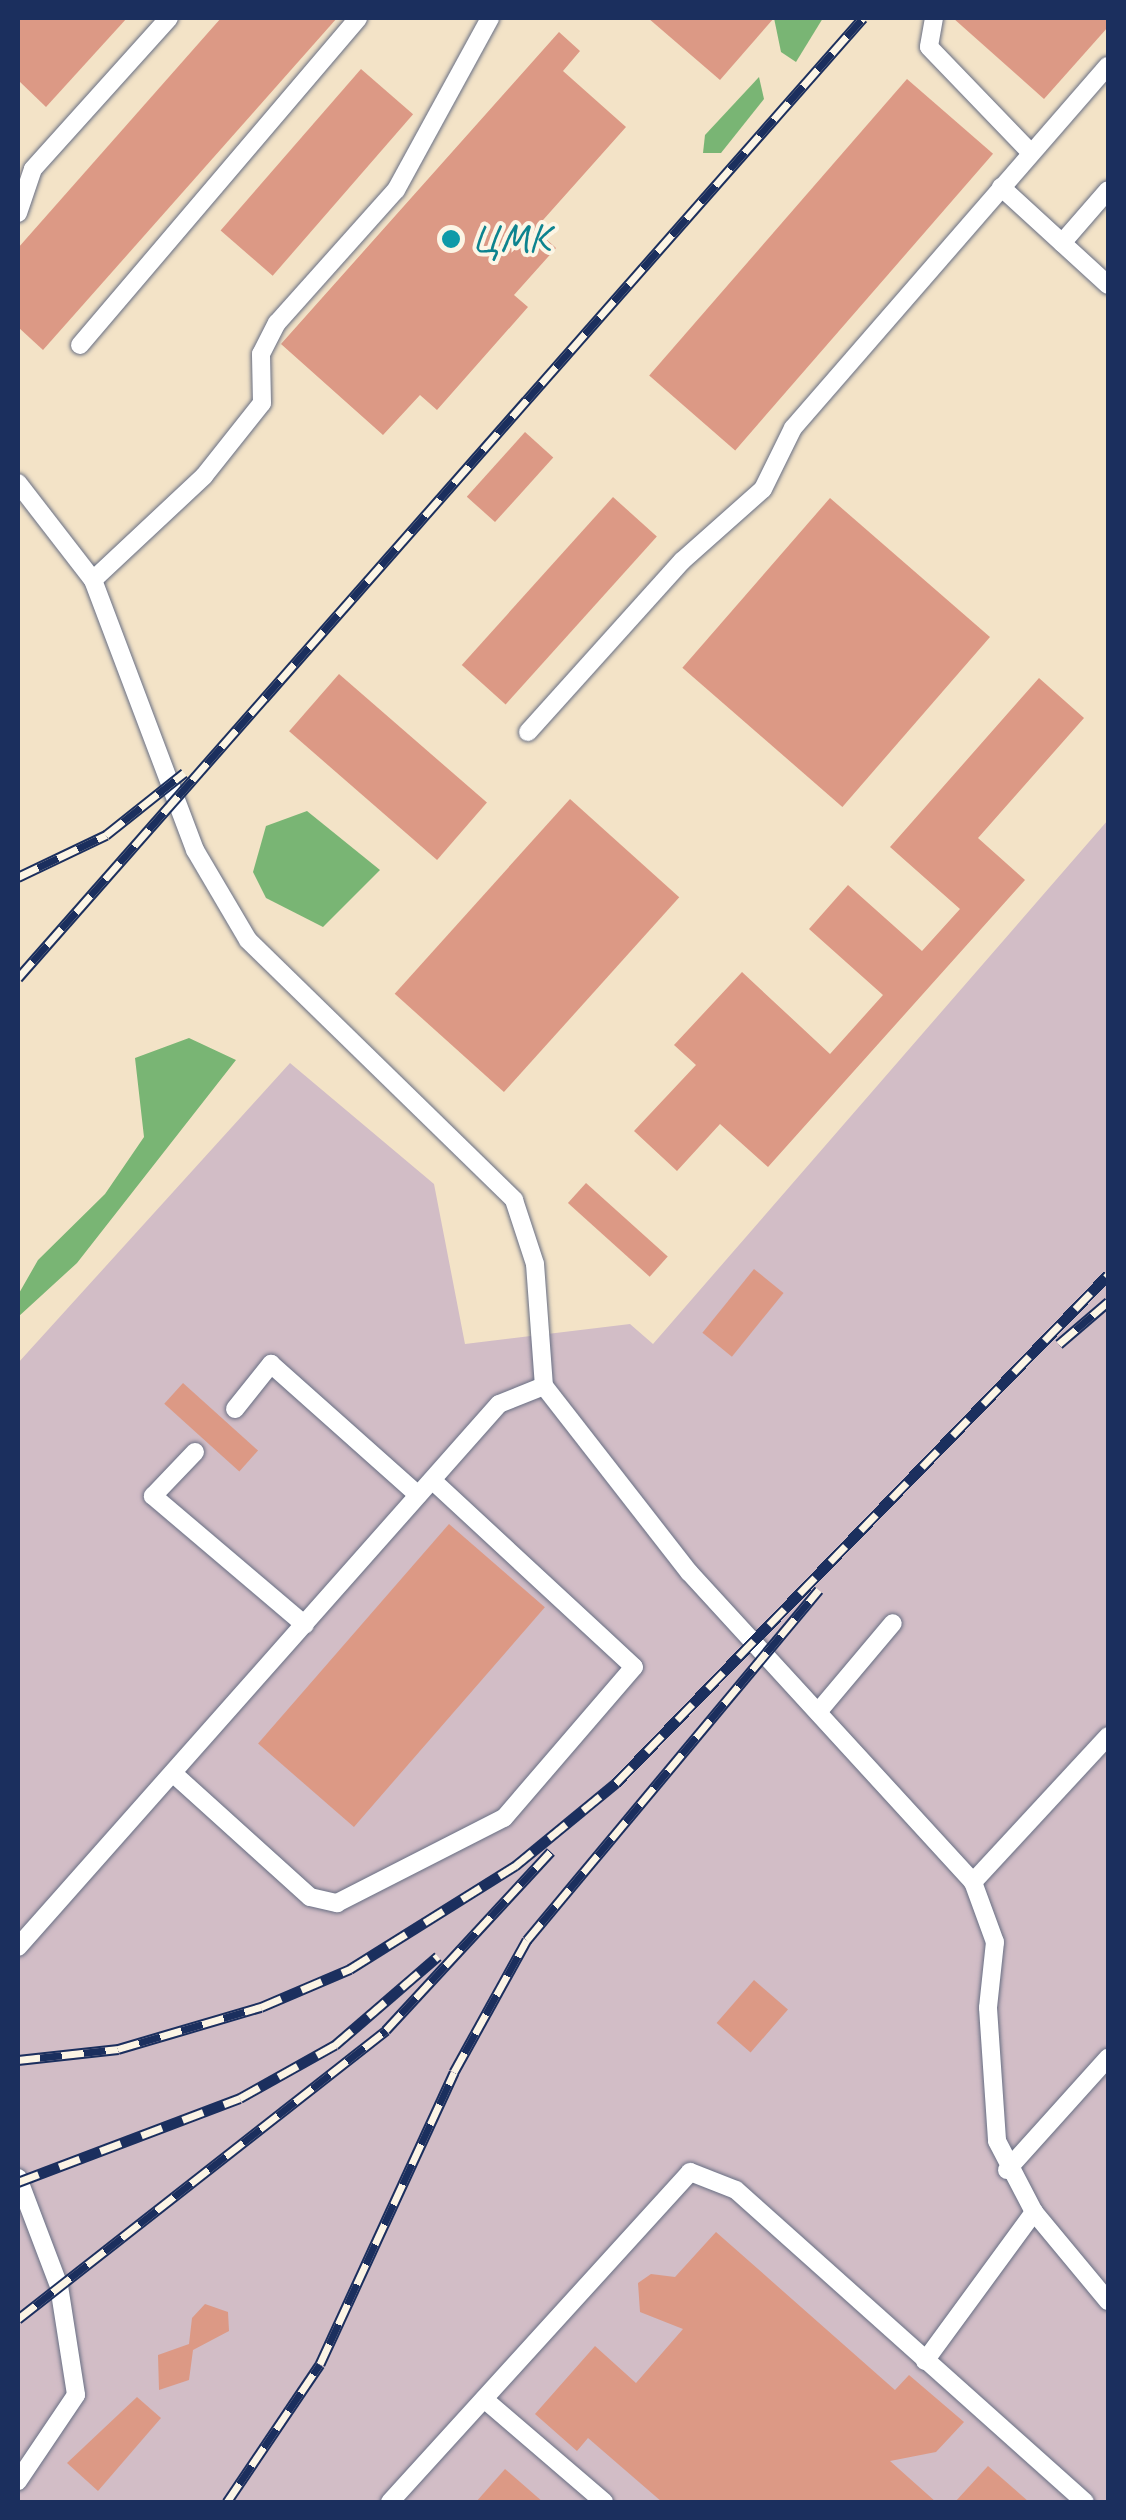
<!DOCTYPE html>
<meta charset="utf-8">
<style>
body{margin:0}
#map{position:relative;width:1126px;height:2520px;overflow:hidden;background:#f3e3c7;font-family:Caveat,sans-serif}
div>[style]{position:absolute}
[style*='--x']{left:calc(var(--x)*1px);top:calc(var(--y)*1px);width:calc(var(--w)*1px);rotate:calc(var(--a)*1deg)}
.industrial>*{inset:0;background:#d2bdc6}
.forest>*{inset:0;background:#79b574}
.building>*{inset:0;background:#dc9985;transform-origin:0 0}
.roads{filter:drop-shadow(0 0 2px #676e83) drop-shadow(0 0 2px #676e83)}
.service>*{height:18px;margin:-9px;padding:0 9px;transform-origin:9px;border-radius:9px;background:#fff}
.rail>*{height:11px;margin-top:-5.5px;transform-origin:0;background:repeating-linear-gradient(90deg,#fcf5e5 0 22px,#1b2f5e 0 44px);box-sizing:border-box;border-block:2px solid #1b2f5e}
.dots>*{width:28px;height:28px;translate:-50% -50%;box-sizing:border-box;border:5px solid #fcf5e5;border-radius:50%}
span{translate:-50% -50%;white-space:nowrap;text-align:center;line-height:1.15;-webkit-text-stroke:8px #fcf5e5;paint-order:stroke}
.culture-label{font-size:42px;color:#0d838f}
.left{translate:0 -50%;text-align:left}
.frame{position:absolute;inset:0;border:20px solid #1b2f5e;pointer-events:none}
</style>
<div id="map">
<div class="industrial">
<div style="clip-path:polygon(1108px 820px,1108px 2502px,18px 2502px,18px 1363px,290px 1063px,434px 1184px,465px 1344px,630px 1324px,653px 1344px)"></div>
</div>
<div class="forest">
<div style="clip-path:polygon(774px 18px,823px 18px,796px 62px,781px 52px)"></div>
<div style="clip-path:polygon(759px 77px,764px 99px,721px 153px,703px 153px,705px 135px)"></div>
<div style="clip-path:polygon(307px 811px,380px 870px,323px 927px,266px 898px,253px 872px,266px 826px)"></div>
<div style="clip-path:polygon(189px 1038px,236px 1060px,77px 1263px,18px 1317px,18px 1295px,38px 1260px,105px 1194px,144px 1137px,135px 1058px)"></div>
</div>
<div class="building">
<div style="clip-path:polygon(18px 18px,127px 18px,46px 107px,18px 80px)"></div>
<div style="clip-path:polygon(221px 18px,337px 18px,43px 350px,18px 327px,18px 248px)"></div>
<div style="clip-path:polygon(648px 18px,774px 18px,720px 80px)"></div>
<div style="clip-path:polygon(953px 18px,1108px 18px,1108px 27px,1044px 99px)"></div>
<div style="clip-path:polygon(559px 32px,580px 51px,563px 71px,626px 127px,535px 229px,556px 248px,514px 295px,528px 307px,437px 410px,420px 395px,383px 435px,281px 344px)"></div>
<div style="left:361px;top:69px;width:69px;height:214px;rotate:41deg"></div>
<div style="left:907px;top:79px;width:114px;height:393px;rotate:41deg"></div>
<div style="left:525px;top:432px;width:38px;height:87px;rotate:42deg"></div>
<div style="left:613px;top:497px;width:59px;height:226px;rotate:42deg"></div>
<div style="left:830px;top:498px;width:212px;height:225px;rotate:41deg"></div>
<div style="left:339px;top:674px;width:196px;height:76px;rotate:41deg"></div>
<div style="clip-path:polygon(1039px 678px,1084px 718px,978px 838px,1025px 880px,768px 1167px,720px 1124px,677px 1171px,634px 1131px,696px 1065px,674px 1045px,742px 972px,830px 1054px,883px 995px,809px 929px,848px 885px,922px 951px,960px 909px,890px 847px)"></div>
<div style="left:570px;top:799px;width:147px;height:262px;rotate:42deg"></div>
<div style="left:586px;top:1183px;width:110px;height:27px;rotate:42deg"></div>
<div style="left:754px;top:1269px;width:38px;height:82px;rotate:39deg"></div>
<div style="left:183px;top:1383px;width:101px;height:28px;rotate:42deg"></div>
<div style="left:449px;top:1524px;width:127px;height:291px;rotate:41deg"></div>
<div style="left:754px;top:1980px;width:45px;height:57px;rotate:41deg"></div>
<div style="clip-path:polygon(716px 2232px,895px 2390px,909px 2375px,964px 2422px,936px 2452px,890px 2461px,936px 2502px,662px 2502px,588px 2438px,577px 2451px,535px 2414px,595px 2346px,636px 2383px,683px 2329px,640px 2312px,638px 2283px,651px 2274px,675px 2277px)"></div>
<div style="clip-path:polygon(205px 2304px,228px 2312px,229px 2331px,193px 2350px,189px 2380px,159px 2390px,158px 2355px,189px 2344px,192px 2318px)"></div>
<div style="clip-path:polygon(137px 2397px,161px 2418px,98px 2491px,67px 2463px)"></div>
<div style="clip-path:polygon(988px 2466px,1029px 2502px,955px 2502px)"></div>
<div style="clip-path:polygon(505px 2469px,543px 2502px,476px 2502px)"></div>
</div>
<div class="roads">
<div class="service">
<div style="--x:934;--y:18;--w:29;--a:100"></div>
<div style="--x:929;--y:47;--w:144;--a:46.1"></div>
<div style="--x:1001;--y:187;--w:145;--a:42.5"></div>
<div style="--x:18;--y:213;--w:46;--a:-71.2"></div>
<div style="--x:33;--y:169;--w:203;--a:-48"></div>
<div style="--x:1062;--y:243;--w:70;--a:-49"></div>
<div style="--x:80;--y:345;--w:429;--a:-49.6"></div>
<div style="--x:18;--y:483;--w:123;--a:52.3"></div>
<div style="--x:93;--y:580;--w:289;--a:69.3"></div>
<div style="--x:195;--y:850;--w:104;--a:59.5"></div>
<div style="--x:248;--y:940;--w:372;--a:44.3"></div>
<div style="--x:514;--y:1200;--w:67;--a:71.8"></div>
<div style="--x:535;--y:1264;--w:122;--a:85.8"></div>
<div style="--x:544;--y:1386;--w:236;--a:52.1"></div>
<div style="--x:689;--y:1572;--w:420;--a:47.5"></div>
<div style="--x:973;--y:1882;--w:64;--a:69.9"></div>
<div style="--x:995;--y:1942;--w:66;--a:96.1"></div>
<div style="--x:988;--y:2008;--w:133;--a:86.1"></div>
<div style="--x:997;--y:2141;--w:80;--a:62.5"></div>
<div style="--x:1034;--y:2212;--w:116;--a:50.3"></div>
<div style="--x:93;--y:580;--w:152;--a:-43.1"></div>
<div style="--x:204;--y:476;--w:93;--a:-51.5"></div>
<div style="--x:262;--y:403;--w:49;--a:-91.2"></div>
<div style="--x:261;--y:354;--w:35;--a:-63"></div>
<div style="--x:277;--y:323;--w:178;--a:-48.2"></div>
<div style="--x:396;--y:190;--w:196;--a:-61.3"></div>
<div style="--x:528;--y:732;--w:230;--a:-48"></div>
<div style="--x:682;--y:561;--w:108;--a:-41.6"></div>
<div style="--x:763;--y:489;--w:68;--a:-63.8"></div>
<div style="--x:793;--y:428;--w:480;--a:-49"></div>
<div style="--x:235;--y:1409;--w:58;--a:-51.3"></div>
<div style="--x:271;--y:1364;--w:197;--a:41.7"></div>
<div style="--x:195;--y:1452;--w:61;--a:133.7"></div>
<div style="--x:153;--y:1496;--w:199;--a:40.3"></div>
<div style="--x:818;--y:1712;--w:116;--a:-49.9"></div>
<div style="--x:175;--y:1775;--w:182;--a:42.1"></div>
<div style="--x:310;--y:1897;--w:28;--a:13"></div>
<div style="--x:337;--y:1903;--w:187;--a:-27"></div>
<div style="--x:504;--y:1818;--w:199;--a:-49.3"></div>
<div style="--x:634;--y:1667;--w:275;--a:-137.2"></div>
<div style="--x:973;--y:1882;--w:199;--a:-47.2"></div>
<div style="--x:18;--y:1947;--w:725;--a:-48.46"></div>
<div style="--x:499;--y:1404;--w:48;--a:-21.8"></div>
<div style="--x:1007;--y:2170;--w:151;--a:-48"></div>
<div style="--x:18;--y:2178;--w:116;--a:69.2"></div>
<div style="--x:59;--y:2286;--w:110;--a:81.1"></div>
<div style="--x:76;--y:2395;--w:104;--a:124"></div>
<div style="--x:925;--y:2361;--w:185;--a:-53.8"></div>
<div style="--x:484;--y:2399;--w:158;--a:40.6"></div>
<div style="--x:390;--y:2502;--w:446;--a:-47.7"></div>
<div style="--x:690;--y:2172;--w:49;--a:21.4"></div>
<div style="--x:736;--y:2190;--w:468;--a:41.8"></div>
</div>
</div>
<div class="rail">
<div style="--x:18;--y:877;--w:98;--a:-25.5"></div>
<div style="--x:106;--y:835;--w:100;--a:-38.5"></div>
<div style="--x:18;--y:978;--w:1279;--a:-48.65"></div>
<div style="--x:1059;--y:1344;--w:65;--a:-40.6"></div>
<div style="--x:18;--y:2060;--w:101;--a:-6.3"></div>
<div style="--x:118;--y:2049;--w:149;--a:-16.4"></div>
<div style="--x:261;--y:2007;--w:97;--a:-23.1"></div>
<div style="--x:350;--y:1969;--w:195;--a:-32"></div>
<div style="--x:515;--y:1866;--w:131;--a:-39.4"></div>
<div style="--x:616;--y:1783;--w:707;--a:-45.92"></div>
<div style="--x:18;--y:2182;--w:237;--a:-20.7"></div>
<div style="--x:240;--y:2098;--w:109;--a:-29.2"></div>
<div style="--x:335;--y:2045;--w:136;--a:-40.8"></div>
<div style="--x:18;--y:2319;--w:468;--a:-38.1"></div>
<div style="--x:386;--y:2030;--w:243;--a:-47.3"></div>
<div style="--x:227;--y:2502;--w:166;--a:-56"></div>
<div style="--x:320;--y:2364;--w:321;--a:-65.3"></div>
<div style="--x:454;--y:2072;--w:151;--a:-61.1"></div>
<div style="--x:527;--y:1940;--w:456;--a:-50.2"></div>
</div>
<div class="dots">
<div style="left:451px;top:239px;background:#0f9aa8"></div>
</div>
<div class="culture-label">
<span class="left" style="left:471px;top:239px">ЦМК</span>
</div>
<div class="frame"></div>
</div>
